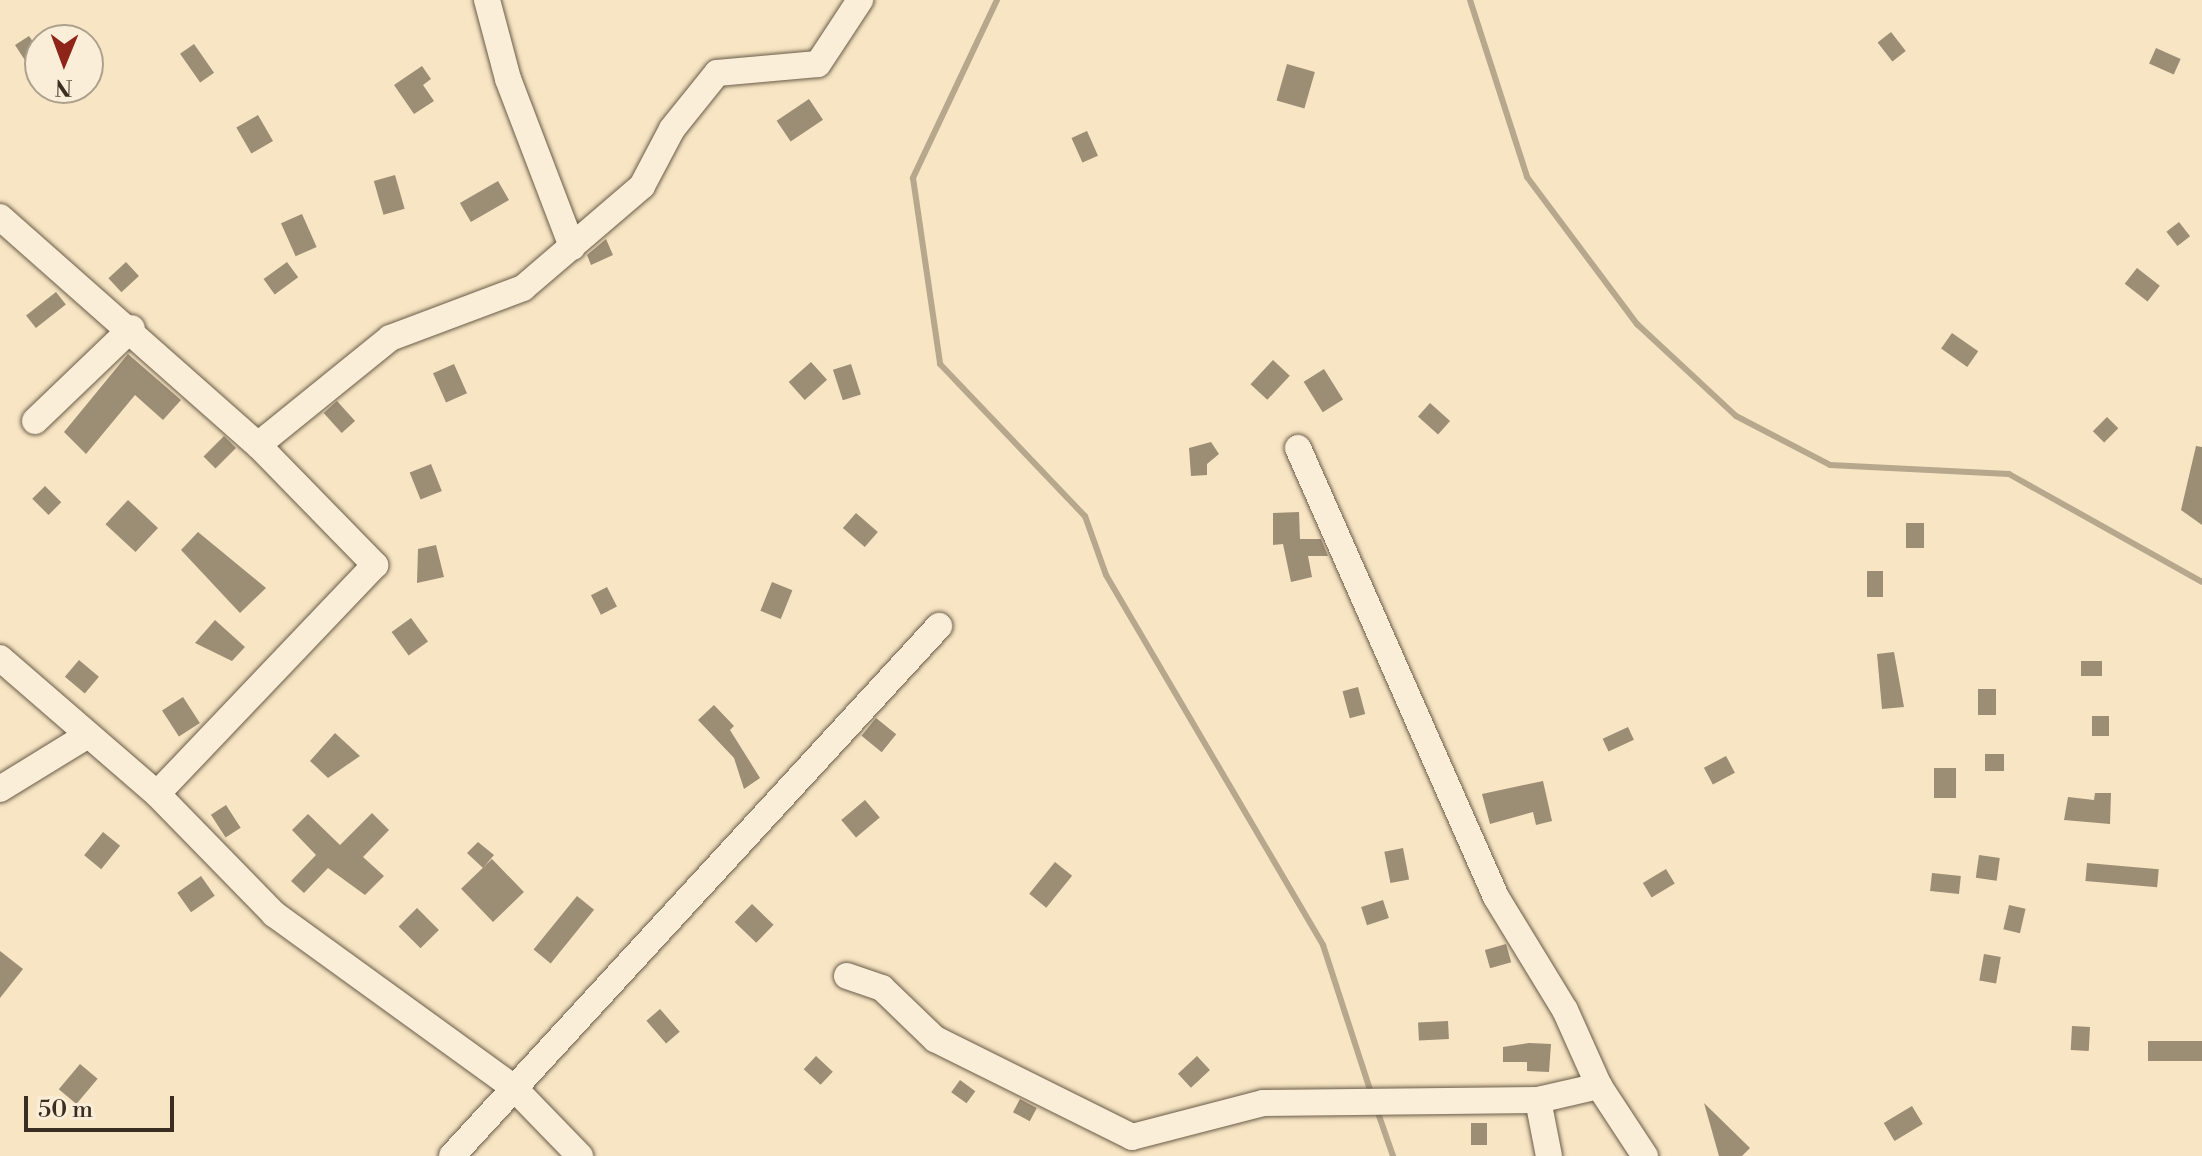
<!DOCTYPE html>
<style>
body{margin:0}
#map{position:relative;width:2202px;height:1156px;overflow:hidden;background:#f8e5c3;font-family:"Libre Bodoni",serif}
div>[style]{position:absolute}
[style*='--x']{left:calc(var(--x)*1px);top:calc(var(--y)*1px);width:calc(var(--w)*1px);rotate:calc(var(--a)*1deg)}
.stream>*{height:6px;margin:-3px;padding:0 3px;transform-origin:3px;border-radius:3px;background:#b7a78c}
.building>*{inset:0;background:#9c8d75;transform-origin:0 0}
.roads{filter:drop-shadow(0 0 2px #695c49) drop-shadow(0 0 2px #695c49)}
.minor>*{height:26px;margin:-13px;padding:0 13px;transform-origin:13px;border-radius:13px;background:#faeed8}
span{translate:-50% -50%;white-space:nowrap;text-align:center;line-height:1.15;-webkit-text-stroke:6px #faeed8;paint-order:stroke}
.north{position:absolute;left:24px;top:24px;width:80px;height:80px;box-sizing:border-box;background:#faeed8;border:2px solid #ada18e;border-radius:50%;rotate:181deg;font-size:22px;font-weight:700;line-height:32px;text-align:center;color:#392e20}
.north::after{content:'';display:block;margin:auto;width:28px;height:36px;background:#8f2418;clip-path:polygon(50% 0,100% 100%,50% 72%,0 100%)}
.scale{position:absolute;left:24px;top:1096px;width:150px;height:36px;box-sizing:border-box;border:4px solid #392e20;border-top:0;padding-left:10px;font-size:24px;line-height:28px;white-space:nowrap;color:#392e20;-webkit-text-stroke:6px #faeed8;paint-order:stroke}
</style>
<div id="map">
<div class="stream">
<div style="--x:997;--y:0;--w:197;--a:115.3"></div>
<div style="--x:913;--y:178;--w:188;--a:81.7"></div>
<div style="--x:940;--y:364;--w:210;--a:46.4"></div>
<div style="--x:1085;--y:516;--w:63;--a:70.4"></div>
<div style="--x:1106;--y:575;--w:429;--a:59.6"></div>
<div style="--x:1323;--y:945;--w:159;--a:72"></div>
<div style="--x:1470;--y:0;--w:186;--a:72.1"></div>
<div style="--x:1527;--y:177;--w:184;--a:53.2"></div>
<div style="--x:1637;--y:324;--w:135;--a:42.9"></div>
<div style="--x:1736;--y:416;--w:106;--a:27.5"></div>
<div style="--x:1830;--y:465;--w:179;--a:2.9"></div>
<div style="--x:2009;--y:474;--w:221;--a:29.2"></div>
<div style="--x:1377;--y:1110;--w:49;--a:70.8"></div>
</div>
<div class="building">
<div style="left:1891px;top:32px;width:24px;height:17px;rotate:52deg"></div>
<div style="clip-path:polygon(29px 36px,40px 52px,30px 68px,15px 45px)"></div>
<div style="left:194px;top:44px;width:35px;height:17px;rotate:55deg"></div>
<div style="left:2156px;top:48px;width:27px;height:17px;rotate:24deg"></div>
<div style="left:1287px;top:64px;width:29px;height:38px;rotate:16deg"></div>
<div style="clip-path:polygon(422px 66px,431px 79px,423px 85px,434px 101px,414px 114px,394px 85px)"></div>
<div style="left:809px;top:99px;width:25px;height:39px;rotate:56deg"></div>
<div style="left:258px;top:115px;width:30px;height:25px;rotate:60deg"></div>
<div style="left:1087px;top:131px;width:27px;height:17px;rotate:66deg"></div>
<div style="left:395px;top:175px;width:35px;height:22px;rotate:74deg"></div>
<div style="left:498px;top:181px;width:22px;height:44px;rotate:60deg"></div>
<div style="left:302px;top:214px;width:36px;height:23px;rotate:66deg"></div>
<div style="left:2179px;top:222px;width:18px;height:16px;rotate:52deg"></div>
<div style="clip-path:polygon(606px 239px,613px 255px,591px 265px,587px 255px)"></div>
<div style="left:126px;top:262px;width:19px;height:24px;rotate:47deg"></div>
<div style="left:287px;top:262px;width:19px;height:29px;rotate:54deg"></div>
<div style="left:2137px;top:268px;width:29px;height:20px;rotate:38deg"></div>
<div style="left:56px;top:292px;width:16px;height:38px;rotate:52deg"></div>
<div style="left:1952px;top:333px;width:32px;height:19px;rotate:35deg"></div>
<div style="clip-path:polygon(128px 354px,181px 400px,163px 420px,135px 395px,86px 454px,64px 432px)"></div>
<div style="left:1273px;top:360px;width:23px;height:33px;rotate:43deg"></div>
<div style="left:811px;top:362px;width:24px;height:30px;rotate:48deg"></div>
<div style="left:454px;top:364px;width:32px;height:23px;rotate:66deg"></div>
<div style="left:851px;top:364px;width:32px;height:19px;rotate:72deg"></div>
<div style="left:1324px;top:369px;width:36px;height:24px;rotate:58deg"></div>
<div style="left:337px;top:401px;width:27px;height:18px;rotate:48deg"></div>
<div style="left:1430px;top:403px;width:27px;height:18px;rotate:42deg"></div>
<div style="left:2107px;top:417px;width:16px;height:20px;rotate:45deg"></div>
<div style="left:224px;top:436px;width:17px;height:29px;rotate:45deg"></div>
<div style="clip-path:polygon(1211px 442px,1219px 454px,1207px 464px,1207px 475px,1191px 476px,1189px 448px)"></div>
<div style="clip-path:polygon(2196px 446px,2202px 447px,2202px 525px,2181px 510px)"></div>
<div style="left:431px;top:464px;width:29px;height:23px;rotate:68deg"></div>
<div style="left:45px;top:486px;width:23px;height:18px;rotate:45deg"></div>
<div style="left:128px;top:500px;width:41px;height:33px;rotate:43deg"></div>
<div style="clip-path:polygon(1299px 512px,1300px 539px,1321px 539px,1328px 556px,1308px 556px,1312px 577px,1291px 582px,1283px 544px,1273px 545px,1273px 513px)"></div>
<div style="left:856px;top:513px;width:29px;height:20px;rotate:41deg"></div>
<div style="left:1906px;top:523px;width:18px;height:25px"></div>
<div style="clip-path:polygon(198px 532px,266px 588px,240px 613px,181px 550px)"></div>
<div style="clip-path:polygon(436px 545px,444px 577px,417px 583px,418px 549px)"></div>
<div style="left:1867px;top:571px;width:16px;height:26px"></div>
<div style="left:772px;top:582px;width:22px;height:31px;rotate:22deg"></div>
<div style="left:607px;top:587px;width:22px;height:18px;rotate:63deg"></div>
<div style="left:411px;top:618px;width:29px;height:24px;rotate:54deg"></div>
<div style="clip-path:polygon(215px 620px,245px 647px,232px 661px,195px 643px)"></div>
<div style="clip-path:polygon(1894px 652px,1904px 707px,1882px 709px,1877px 654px)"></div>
<div style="left:79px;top:660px;width:26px;height:22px;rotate:40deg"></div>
<div style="left:2081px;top:661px;width:21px;height:15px"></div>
<div style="left:1358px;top:687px;width:28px;height:16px;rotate:75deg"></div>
<div style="left:1978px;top:689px;width:18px;height:26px"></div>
<div style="left:183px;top:697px;width:31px;height:25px;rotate:57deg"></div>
<div style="clip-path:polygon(714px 705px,734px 726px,730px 730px,760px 778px,744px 789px,734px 758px,698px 720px)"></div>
<div style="left:2092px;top:716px;width:17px;height:20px"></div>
<div style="left:876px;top:718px;width:26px;height:23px;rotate:39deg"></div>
<div style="left:1628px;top:727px;width:14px;height:28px;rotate:65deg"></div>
<div style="clip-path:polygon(335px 733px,360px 756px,328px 778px,310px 761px)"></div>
<div style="left:1985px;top:754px;width:19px;height:17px"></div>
<div style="left:1726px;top:756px;width:19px;height:25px;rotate:62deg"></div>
<div style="left:1934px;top:768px;width:22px;height:30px"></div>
<div style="clip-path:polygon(1543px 781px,1552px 821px,1536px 825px,1533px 812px,1490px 824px,1482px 794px)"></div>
<div style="clip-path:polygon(2095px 793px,2111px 793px,2110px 824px,2064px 820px,2068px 797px,2094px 800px)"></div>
<div style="left:865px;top:800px;width:23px;height:31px;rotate:50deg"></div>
<div style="left:226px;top:805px;width:27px;height:18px;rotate:57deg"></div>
<div style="clip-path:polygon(372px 813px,389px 830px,363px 857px,384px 876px,365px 895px,328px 868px,304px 893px,291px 881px,316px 855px,292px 830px,308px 814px,340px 845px)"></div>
<div style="left:103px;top:832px;width:22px;height:30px;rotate:39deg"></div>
<div style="clip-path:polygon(478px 842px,494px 855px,483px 868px,467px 853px)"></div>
<div style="left:1403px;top:848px;width:32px;height:19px;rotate:79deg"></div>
<div style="left:1979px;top:855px;width:21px;height:23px;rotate:8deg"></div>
<div style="left:492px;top:859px;width:46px;height:43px;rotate:46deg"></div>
<div style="left:1055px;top:862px;width:22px;height:41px;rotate:39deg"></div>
<div style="left:2087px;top:863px;width:72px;height:18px;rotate:5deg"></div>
<div style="left:1666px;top:869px;width:17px;height:27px;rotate:59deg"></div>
<div style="left:1932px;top:873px;width:29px;height:18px;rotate:6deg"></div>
<div style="left:201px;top:876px;width:24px;height:29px;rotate:55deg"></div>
<div style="left:577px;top:896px;width:22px;height:69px;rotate:39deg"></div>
<div style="left:1383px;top:900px;width:19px;height:23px;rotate:72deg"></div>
<div style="left:752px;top:904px;width:30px;height:25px;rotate:44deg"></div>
<div style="left:2009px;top:905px;width:17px;height:25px;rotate:13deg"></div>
<div style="left:417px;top:908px;width:31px;height:26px;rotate:45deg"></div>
<div style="left:1506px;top:944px;width:19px;height:22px;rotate:74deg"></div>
<div style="clip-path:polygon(0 951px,23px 969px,0 998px)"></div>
<div style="left:1984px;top:954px;width:17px;height:27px;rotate:10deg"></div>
<div style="left:660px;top:1009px;width:30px;height:18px;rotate:49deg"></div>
<div style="left:1448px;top:1021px;width:18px;height:30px;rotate:87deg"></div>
<div style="left:2072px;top:1026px;width:18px;height:24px;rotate:3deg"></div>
<div style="left:2202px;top:1041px;width:20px;height:54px;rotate:90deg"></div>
<div style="clip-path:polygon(1529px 1043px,1551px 1044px,1549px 1072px,1527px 1071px,1527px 1062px,1503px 1062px,1503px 1047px)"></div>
<div style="left:816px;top:1056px;width:23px;height:18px;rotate:43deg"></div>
<div style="left:1197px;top:1056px;width:19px;height:26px;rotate:47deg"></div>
<div style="left:80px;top:1064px;width:23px;height:33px;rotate:40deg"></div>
<div style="left:960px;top:1080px;width:19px;height:15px;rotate:36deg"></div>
<div style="left:1020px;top:1099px;width:19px;height:15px;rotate:28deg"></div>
<div style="clip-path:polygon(1704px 1103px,1750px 1148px,1742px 1156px,1719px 1156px)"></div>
<div style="left:1912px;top:1106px;width:21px;height:33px;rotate:59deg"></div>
<div style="left:1471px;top:1123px;width:16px;height:22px"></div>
</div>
<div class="roads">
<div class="minor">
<div style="--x:487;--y:0;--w:82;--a:75.1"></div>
<div style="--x:508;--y:79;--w:180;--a:69.1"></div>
<div style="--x:0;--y:217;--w:344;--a:41.5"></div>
<div style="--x:258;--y:445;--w:168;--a:45.7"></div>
<div style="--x:375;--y:565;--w:316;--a:133.6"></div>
<div style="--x:35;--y:421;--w:134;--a:-43.8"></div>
<div style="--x:258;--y:445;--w:170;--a:-39"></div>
<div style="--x:390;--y:338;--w:142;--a:-20.6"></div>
<div style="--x:523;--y:288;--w:157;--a:-40.6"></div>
<div style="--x:642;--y:186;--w:64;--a:-62.2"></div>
<div style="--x:672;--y:129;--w:72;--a:-51.2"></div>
<div style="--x:717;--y:73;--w:101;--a:-5.1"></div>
<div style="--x:818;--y:64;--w:77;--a:-56.7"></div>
<div style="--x:1298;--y:448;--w:491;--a:66.2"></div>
<div style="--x:1496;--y:897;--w:132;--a:58.6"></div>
<div style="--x:1565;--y:1010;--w:83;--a:65.9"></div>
<div style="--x:1599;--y:1086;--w:84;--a:56.7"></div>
<div style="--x:0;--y:658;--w:208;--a:40.9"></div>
<div style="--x:157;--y:794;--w:168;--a:45.7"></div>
<div style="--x:274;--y:914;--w:296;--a:35.9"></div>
<div style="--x:514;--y:1088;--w:95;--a:45.9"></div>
<div style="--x:0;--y:789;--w:103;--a:-31.5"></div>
<div style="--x:847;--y:976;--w:37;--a:19"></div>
<div style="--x:882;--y:988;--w:74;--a:43.9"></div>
<div style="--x:935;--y:1039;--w:220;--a:26.4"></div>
<div style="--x:1132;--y:1137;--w:135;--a:-14.5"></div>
<div style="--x:1263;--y:1103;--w:275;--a:-0.6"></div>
<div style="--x:1538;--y:1100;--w:63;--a:-12.9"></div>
<div style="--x:1538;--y:1100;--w:57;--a:78.9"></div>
<div style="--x:452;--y:1156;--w:720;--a:-47.42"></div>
</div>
</div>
<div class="north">N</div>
<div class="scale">50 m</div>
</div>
